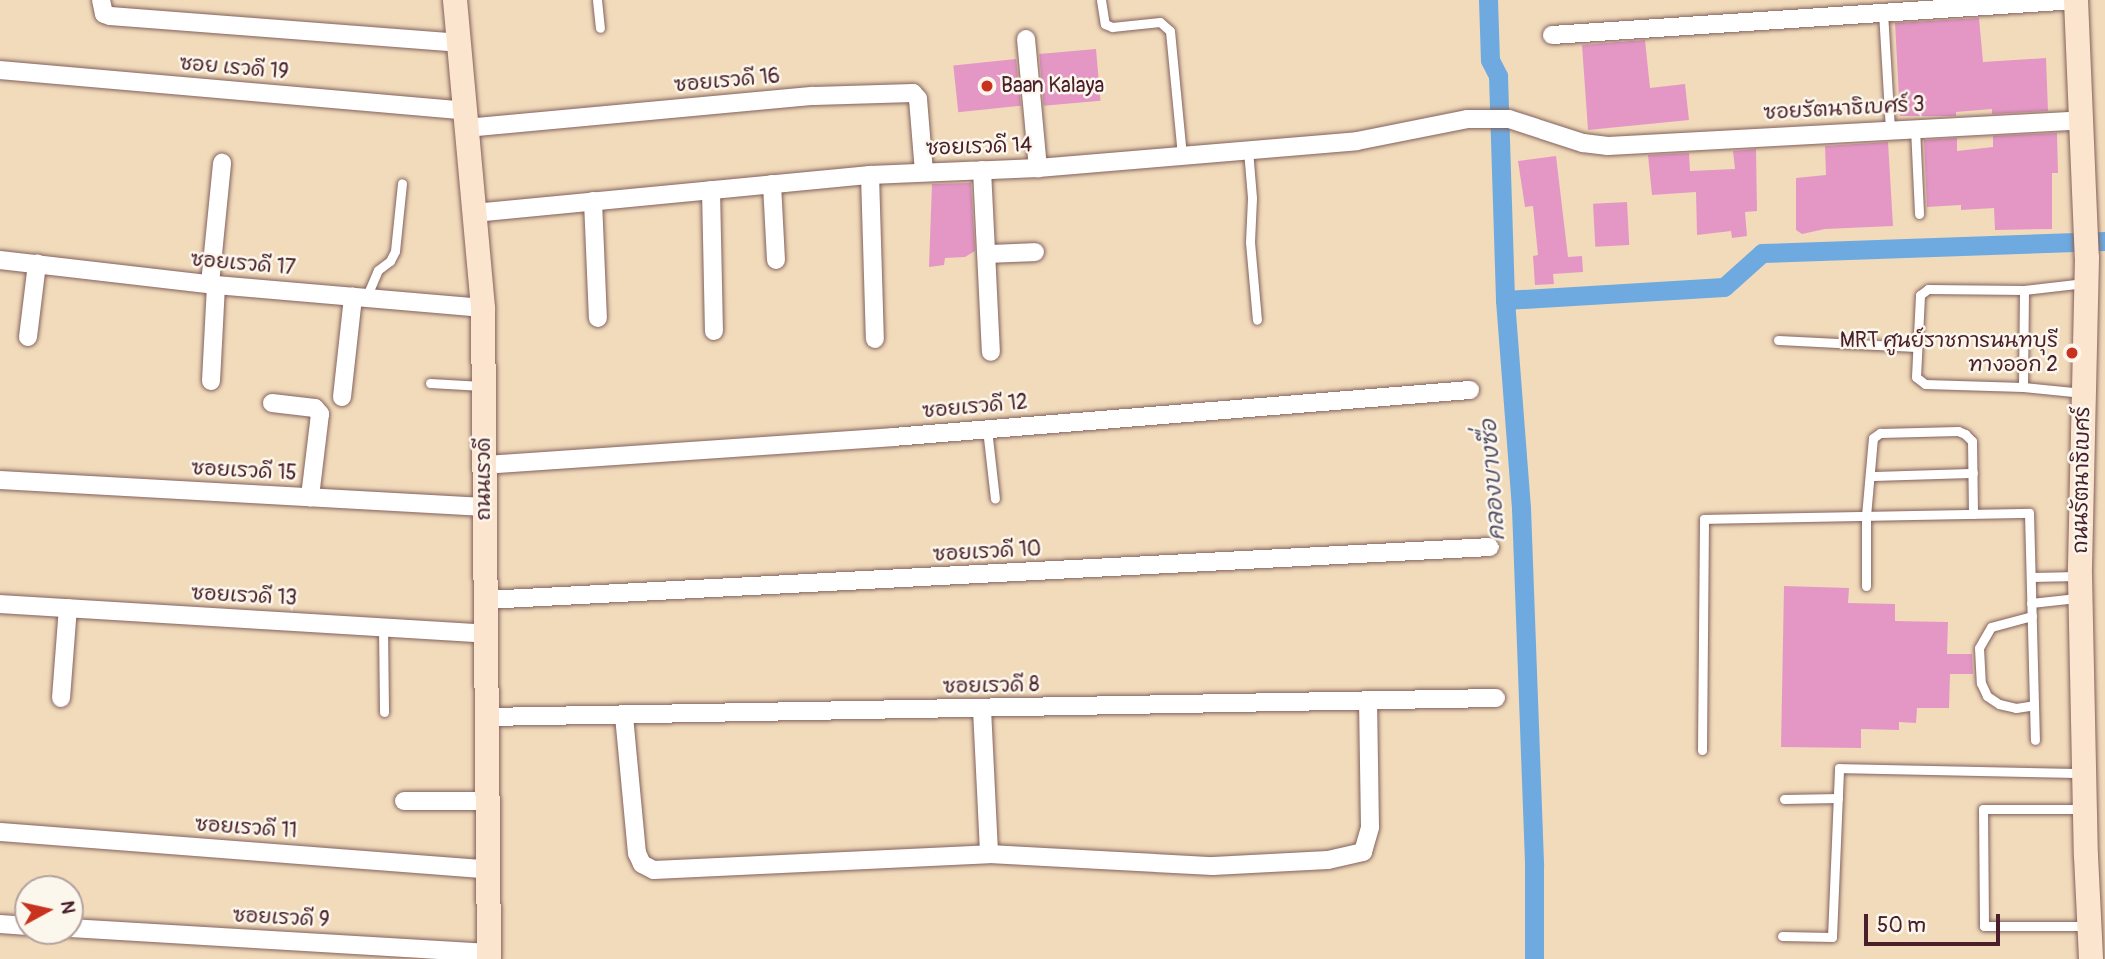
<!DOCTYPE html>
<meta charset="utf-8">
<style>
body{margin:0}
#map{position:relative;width:2105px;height:959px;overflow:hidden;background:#f1dbbb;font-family:Pangolin,"Playpen Sans Thai",sans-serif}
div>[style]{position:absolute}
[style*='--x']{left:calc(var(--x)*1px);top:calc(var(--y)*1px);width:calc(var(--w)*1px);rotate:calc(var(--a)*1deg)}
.canal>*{height:19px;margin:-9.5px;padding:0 9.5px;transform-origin:9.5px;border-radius:9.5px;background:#6eaadf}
.building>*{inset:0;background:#e497c5;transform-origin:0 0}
.roads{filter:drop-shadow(0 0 2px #84615d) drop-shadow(0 0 2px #84615d)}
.lane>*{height:9px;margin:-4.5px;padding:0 4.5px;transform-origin:4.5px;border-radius:4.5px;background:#fff}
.street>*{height:18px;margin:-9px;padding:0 9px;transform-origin:9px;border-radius:9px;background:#fff}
.secondary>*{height:24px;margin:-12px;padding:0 12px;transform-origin:12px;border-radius:12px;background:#fce5cf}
.dots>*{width:19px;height:19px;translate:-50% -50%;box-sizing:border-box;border:4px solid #fbf7ec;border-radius:50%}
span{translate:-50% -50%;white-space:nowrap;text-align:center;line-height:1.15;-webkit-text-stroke:5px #fbf7ec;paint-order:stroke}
.street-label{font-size:21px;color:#4a1f2b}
.poi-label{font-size:21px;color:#4a1f2b}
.left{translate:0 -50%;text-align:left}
.right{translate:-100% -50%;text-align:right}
.water-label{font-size:23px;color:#57506a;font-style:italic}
.north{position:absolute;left:14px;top:875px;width:70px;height:70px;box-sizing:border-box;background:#fbf7ec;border:2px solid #b4a19f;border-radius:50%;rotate:82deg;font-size:19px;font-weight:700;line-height:28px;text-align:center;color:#4a1f2b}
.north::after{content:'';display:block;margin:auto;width:24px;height:32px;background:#c8321e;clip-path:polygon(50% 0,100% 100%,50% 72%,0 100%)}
.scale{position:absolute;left:1864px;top:914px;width:136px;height:32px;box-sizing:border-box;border:4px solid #4a1f2b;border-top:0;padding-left:9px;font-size:21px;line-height:24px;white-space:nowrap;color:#4a1f2b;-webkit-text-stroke:5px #fbf7ec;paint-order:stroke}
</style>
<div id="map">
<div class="canal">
<div style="--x:1488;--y:0;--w:60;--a:88.1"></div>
<div style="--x:1490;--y:60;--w:18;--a:63"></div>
<div style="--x:1498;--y:76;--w:224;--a:88.2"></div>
<div style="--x:1505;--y:300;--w:209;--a:85.6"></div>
<div style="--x:1521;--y:508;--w:359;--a:87.9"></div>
<div style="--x:1534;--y:867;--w:92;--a:90"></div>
<div style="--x:1505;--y:300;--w:219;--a:-3.4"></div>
<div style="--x:1724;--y:287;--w:51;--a:-41.8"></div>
<div style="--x:1762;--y:253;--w:343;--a:-2"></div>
</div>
<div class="building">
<div style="clip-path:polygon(1979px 18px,1983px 62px,2046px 58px,2048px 111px,1992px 114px,1992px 109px,1956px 112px,1956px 116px,1900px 116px,1895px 23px)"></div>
<div style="clip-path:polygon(1645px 40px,1650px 88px,1685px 84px,1689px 120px,1588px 130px,1582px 45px)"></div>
<div style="left:1096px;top:49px;width:52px;height:57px;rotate:85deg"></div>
<div style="left:1016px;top:59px;width:47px;height:63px;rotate:84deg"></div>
<div style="clip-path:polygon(2057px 133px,2058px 173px,2052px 173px,2052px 229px,1995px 230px,1994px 208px,1961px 210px,1961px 205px,1927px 207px,1924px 140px,1957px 138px,1957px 151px,1993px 147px,1993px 136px)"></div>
<div style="clip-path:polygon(1888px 142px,1893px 226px,1825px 229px,1802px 234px,1796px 230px,1796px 178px,1826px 175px,1825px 146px)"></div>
<div style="clip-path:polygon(1756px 149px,1757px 211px,1745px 212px,1747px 236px,1732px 238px,1731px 231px,1697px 235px,1696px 192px,1652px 195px,1648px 155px,1689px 153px,1690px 171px,1735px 169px,1733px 151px)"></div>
<div style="clip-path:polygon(1556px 156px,1568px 257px,1582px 256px,1583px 272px,1553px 274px,1554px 284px,1535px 285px,1533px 256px,1538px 255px,1533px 206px,1525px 207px,1518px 161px)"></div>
<div style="clip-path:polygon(971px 183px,975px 251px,965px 257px,945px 258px,944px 265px,929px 267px,932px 184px)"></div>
<div style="left:1627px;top:202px;width:43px;height:34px;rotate:87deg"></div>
<div style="clip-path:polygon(1784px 586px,1849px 588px,1848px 603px,1895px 604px,1895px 621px,1948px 622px,1947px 654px,1972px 654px,1973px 674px,1950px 674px,1949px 708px,1917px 708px,1916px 723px,1899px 722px,1899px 730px,1861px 729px,1861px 748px,1781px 747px)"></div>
</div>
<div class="roads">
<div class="lane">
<div style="--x:597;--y:0;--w:28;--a:84"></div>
<div style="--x:1101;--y:0;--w:24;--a:81"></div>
<div style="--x:1105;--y:24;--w:8;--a:23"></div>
<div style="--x:1112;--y:27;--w:48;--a:-5.9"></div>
<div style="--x:1160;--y:22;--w:13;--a:42"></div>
<div style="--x:1170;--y:31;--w:125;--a:84.5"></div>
<div style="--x:1883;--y:12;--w:117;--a:86.6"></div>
<div style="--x:1915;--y:128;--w:86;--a:87.3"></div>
<div style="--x:1248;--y:150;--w:48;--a:85.2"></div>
<div style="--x:1252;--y:198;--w:44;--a:92.6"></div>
<div style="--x:1250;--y:242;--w:78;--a:84.9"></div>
<div style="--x:366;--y:298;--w:30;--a:-67"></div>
<div style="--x:378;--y:270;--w:15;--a:-37"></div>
<div style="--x:390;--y:261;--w:11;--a:-63"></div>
<div style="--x:395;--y:251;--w:68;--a:-84.1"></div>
<div style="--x:1778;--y:340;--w:139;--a:2.9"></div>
<div style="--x:430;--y:383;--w:52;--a:3.3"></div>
<div style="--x:2023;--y:387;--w:97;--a:-89.4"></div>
<div style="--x:2083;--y:393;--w:60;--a:-174.3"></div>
<div style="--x:2023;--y:387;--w:98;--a:-178.2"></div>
<div style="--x:1925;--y:384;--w:11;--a:-142"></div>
<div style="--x:1916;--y:377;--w:82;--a:-87.2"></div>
<div style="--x:1920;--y:295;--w:10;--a:-37"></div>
<div style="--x:1928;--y:289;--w:96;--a:0.6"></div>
<div style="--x:2024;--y:290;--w:61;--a:-6.5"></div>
<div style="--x:987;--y:429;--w:70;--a:83.5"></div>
<div style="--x:1870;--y:476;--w:103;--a:-1.7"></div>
<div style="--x:2031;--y:577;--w:47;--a:-1.2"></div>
<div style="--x:1866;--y:586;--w:70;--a:-90"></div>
<div style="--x:1866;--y:516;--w:78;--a:-84.9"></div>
<div style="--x:1873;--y:438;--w:9;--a:-36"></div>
<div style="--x:1880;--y:433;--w:78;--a:-1.5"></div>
<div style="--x:1958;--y:431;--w:8;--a:23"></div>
<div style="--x:1965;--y:434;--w:10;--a:45"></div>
<div style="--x:1972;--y:441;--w:73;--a:89.2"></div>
<div style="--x:2031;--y:603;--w:46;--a:-6.2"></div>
<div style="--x:2032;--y:616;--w:42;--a:165"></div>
<div style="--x:1991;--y:627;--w:24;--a:120"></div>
<div style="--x:1979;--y:648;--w:35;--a:87"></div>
<div style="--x:1981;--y:683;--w:14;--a:65"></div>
<div style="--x:1987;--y:696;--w:14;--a:34"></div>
<div style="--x:1999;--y:704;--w:17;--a:13"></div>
<div style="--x:2016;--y:708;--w:18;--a:-9"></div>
<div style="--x:383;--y:627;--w:85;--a:89.3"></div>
<div style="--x:1702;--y:750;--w:231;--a:-89.5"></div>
<div style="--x:1704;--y:519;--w:325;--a:-1.1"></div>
<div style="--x:2029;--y:513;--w:227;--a:88.5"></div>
<div style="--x:1784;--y:799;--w:54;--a:-1.1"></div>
<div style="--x:2083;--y:809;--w:100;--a:180"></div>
<div style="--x:1983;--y:809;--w:117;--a:89.5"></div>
<div style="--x:1984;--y:926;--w:105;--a:0"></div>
<div style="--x:1782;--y:936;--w:50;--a:1.1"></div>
<div style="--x:1832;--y:937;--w:169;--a:-87.6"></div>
<div style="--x:1839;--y:768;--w:244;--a:1.2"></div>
</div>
<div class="street">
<div style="--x:101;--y:0;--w:14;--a:78"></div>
<div style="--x:104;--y:14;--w:6;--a:18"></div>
<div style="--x:110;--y:16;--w:349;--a:4.4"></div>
<div style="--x:1552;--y:35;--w:524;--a:-3.83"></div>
<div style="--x:1026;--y:39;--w:130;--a:84.7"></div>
<div style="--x:0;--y:70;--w:466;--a:5"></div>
<div style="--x:466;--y:128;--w:349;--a:-5.3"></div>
<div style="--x:814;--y:96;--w:99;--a:-1.7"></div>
<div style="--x:913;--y:93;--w:8;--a:50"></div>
<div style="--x:918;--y:99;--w:73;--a:85.3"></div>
<div style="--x:982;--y:170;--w:182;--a:87.2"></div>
<div style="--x:870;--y:175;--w:164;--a:88.3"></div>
<div style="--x:772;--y:184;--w:76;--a:87"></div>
<div style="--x:711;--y:190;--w:141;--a:88.8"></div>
<div style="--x:593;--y:201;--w:117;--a:87.6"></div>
<div style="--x:474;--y:213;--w:398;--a:-5.5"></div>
<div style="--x:870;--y:175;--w:168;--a:-2.4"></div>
<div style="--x:1038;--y:168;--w:320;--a:-4.8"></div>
<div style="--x:1357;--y:141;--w:112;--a:-11.3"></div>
<div style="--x:1467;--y:119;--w:42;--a:0"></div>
<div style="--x:1509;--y:119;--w:78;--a:18"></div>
<div style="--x:1583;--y:143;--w:25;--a:7"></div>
<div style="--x:1608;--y:146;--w:476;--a:-3.1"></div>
<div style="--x:988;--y:254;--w:47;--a:-2.4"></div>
<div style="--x:0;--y:260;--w:217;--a:6.6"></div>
<div style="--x:216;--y:285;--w:268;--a:4.9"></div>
<div style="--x:210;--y:284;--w:122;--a:-84.3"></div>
<div style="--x:28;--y:337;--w:74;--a:-83"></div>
<div style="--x:211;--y:381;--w:96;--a:-87"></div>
<div style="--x:342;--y:397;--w:101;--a:-83.7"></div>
<div style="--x:272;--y:403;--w:43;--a:6.6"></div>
<div style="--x:315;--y:408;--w:8;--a:50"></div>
<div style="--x:320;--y:414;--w:84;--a:96.9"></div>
<div style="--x:484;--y:465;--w:410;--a:-3.9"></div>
<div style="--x:893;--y:437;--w:579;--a:-4.66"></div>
<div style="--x:0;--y:480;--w:485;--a:3.2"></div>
<div style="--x:486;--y:600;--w:1005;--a:-3.02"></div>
<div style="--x:0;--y:604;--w:487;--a:3.5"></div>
<div style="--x:61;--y:698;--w:90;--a:-85.6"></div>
<div style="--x:982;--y:709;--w:145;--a:87.2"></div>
<div style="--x:624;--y:716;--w:138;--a:84.6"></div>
<div style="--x:637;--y:853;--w:12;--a:66"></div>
<div style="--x:642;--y:864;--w:13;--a:27"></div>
<div style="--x:654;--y:870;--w:335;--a:-2.7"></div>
<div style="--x:989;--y:854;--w:224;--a:3.1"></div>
<div style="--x:1213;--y:866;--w:115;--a:-3"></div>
<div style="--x:1328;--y:860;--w:36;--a:-13"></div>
<div style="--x:1363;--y:852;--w:26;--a:-74"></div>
<div style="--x:1370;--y:827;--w:125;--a:-90.9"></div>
<div style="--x:487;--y:717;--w:1009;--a:-1.08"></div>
<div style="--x:404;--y:801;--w:84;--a:0"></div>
<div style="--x:0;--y:832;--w:490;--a:4.4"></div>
<div style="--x:0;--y:924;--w:28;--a:4"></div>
<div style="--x:70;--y:928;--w:420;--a:3.4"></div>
</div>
<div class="secondary">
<div style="--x:455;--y:0;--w:309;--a:84.8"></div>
<div style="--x:483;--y:308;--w:651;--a:89.47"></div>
<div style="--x:2076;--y:0;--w:258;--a:87.6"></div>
<div style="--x:2087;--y:258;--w:318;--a:91.3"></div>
<div style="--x:2080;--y:576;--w:280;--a:88.8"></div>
<div style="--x:2086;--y:856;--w:103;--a:87.2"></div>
</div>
</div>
<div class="dots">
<div style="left:987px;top:86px;background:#c8321e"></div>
<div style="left:2072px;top:353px;background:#c8321e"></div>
</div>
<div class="street-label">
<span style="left:234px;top:68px;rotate:5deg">ซอย เรวดี 19</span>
<span style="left:727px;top:81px;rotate:-5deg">ซอยเรวดี 16</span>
<span style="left:1844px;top:109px;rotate:-3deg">ซอยรัตนาธิเบศร์ 3</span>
<span style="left:979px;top:147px;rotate:-2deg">ซอยเรวดี 14</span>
<span style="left:243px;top:264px;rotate:5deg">ซอยเรวดี 17</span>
<span style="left:975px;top:407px;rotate:-5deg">ซอยเรวดี 12</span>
<span style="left:244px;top:471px;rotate:3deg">ซอยเรวดี 15</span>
<span style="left:484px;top:479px;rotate:-90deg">ถนนเรวดี</span>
<span style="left:2082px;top:480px;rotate:-89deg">ถนนรัตนาธิเบศร์</span>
<span style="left:987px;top:552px;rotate:-3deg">ซอยเรวดี 10</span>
<span style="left:244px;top:596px;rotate:3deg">ซอยเรวดี 13</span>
<span style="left:991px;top:686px;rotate:-1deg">ซอยเรวดี 8</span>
<span style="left:246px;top:828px;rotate:4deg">ซอยเรวดี 11</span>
<span style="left:281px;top:918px;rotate:3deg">ซอยเรวดี 9</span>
</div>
<div class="poi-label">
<span class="left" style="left:1001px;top:86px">Baan Kalaya</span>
<span class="right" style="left:2058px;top:353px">MRT ศูนย์ราชการนนทบุรี<br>ทางออก 2</span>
</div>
<div class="water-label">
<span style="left:1493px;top:480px;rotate:-94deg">คลองบางซื่อ</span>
</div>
<div class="north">N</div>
<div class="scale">50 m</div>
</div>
